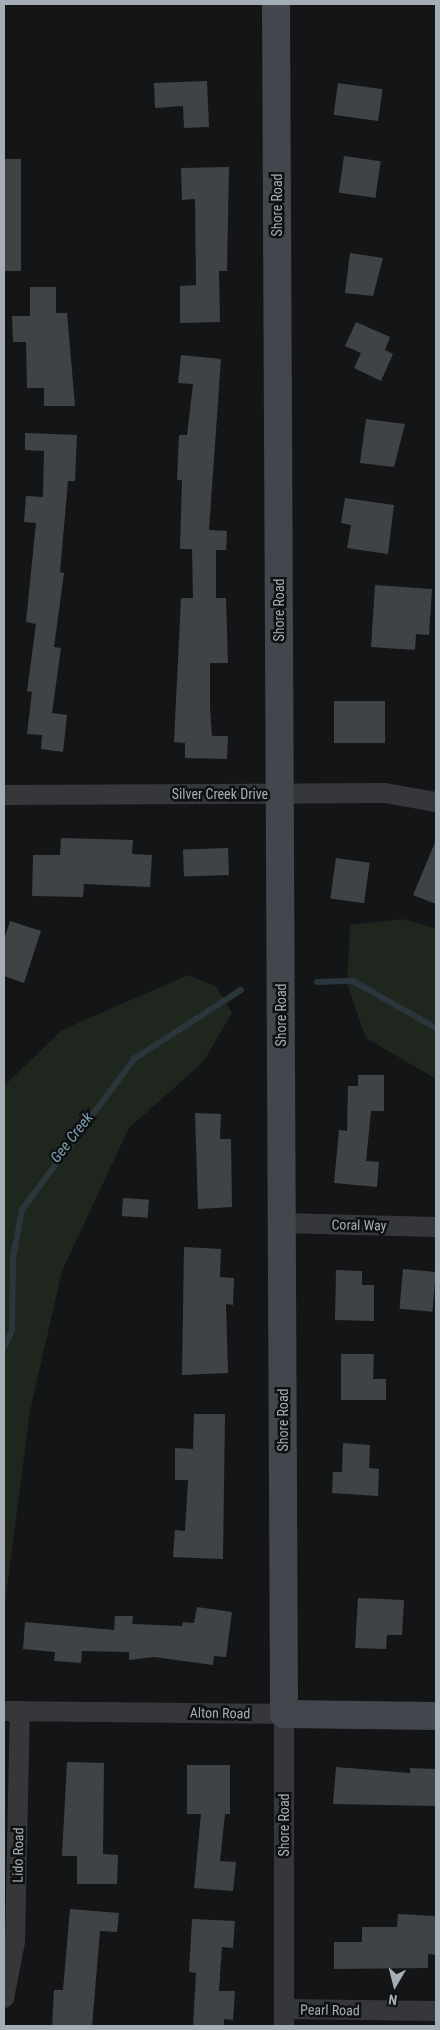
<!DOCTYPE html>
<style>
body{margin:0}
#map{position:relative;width:440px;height:2030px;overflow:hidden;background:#141516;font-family:"Roboto Condensed",sans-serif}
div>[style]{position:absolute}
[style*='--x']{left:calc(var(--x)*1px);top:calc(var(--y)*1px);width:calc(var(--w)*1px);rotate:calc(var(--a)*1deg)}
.green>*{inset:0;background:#1e261e}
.stream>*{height:5.5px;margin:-2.75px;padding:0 2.75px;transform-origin:2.75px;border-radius:2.75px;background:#2a363b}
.building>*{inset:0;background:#404346;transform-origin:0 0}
.street>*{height:20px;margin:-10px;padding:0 10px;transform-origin:10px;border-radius:10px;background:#35373b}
.secondary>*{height:28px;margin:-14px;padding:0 14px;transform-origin:14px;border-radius:14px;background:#43464c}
span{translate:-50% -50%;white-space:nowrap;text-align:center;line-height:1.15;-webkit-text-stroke:5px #0f1011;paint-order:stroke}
.street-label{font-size:14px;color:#a5aeb7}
.water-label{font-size:15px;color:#7ba2b4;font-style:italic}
.frame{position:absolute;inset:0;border:5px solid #a5aeb7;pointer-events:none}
.north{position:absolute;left:370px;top:1960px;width:50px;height:50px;-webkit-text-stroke:4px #0f1011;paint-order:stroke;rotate:188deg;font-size:14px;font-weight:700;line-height:20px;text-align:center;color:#a5aeb7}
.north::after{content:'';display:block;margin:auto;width:18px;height:22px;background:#a5aeb7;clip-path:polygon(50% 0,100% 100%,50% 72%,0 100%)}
</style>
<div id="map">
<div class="green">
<div style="clip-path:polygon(402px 919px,436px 928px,436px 1079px,366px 1038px,347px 984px,350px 925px)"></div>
<div style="clip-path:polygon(188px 975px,216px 986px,232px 1013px,203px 1062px,129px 1128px,62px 1271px,30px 1411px,4px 1611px,4px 1086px,62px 1030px)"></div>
</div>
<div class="stream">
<div style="--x:317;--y:982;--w:36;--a:-2"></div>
<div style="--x:353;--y:981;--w:95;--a:29.5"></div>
<div style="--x:4;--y:1347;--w:18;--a:-63"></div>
<div style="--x:12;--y:1331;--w:73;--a:-89.2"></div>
<div style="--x:13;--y:1258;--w:49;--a:-79.4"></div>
<div style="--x:22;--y:1210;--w:188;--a:-53.4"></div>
<div style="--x:134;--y:1059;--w:127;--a:-32.8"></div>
</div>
<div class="building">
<div style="clip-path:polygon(207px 81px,209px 127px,184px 128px,183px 106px,155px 108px,154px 83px)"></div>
<div style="left:338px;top:83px;width:45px;height:32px;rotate:8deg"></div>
<div style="left:344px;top:156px;width:37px;height:37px;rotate:8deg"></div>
<div style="left:4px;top:159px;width:17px;height:112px"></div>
<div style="clip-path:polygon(229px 167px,227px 271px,219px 271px,220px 322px,180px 323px,180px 286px,196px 285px,195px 199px,182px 200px,181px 168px)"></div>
<div style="clip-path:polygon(350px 253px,383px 258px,373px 296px,345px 293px)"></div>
<div style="clip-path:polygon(30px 287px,56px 287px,56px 313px,67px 313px,75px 406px,44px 406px,44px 388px,27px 388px,26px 342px,13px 342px,12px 316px,30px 316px)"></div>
<div style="clip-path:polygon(356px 322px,390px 337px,385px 350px,393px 354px,381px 381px,354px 368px,361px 353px,345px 346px)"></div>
<div style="clip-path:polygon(181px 355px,221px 359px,209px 530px,227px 531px,226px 550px,216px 550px,216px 598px,226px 598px,228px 663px,210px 663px,210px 708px,212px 736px,228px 736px,227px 759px,185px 758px,185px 743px,174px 742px,181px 598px,193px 598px,192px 549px,180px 549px,182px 480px,177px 480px,179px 435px,187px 435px,193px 384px,178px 383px)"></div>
<div style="clip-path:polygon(366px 419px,405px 424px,394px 467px,360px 463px)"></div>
<div style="clip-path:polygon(25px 433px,77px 435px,75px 481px,68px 481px,60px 572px,64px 573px,54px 647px,61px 648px,52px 713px,67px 715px,63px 752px,41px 749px,42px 735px,27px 734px,32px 692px,27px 691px,36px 624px,26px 622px,36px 523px,24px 522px,26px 496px,43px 497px,44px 451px,25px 450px)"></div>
<div style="clip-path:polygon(345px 498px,394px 505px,388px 554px,347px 548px,351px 525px,341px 523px)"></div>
<div style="clip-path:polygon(375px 585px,432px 589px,429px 635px,416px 634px,415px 650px,371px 647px)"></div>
<div style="left:334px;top:701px;width:51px;height:42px"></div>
<div style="clip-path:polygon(61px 838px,133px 840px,132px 854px,152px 855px,150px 887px,84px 884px,83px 897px,32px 896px,33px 855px,60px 855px)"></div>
<div style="clip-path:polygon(436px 840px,436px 904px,413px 895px)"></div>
<div style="left:228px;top:848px;width:27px;height:45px;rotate:88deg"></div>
<div style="left:336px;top:858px;width:34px;height:41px;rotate:8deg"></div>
<div style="clip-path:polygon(10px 921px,41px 931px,24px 983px,4px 976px,4px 940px)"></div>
<div style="clip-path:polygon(358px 1075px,384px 1075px,384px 1111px,371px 1111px,366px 1161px,379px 1162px,377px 1187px,334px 1183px,339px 1130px,347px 1131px,348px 1086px,358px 1086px)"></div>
<div style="clip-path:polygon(195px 1113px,221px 1114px,220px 1139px,231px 1139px,232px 1207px,198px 1209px)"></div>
<div style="left:123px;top:1198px;width:26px;height:18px;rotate:4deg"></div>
<div style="clip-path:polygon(184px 1247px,221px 1249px,220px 1277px,234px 1278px,233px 1305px,226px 1304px,228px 1373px,182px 1375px)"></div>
<div style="left:403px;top:1269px;width:33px;height:40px;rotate:5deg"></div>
<div style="clip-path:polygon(336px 1270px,362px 1271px,362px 1285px,374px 1285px,374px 1321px,335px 1320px)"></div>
<div style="clip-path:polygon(341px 1354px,374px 1354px,373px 1379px,386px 1379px,386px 1400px,341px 1400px)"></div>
<div style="clip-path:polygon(194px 1414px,225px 1414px,223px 1559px,173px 1557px,175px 1530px,185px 1531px,188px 1480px,175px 1480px,175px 1448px,193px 1449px)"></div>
<div style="clip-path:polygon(343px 1443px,370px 1445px,369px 1468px,379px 1469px,378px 1496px,332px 1493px,333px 1472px,342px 1472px)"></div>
<div style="clip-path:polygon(358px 1598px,404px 1600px,402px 1635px,387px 1635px,386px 1649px,355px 1648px)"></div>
<div style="clip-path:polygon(197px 1607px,232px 1612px,226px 1657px,214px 1656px,213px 1665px,154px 1657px,129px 1660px,129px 1652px,82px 1651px,81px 1663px,54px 1661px,55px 1652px,23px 1649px,25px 1622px,114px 1630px,115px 1616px,133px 1616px,132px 1624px,182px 1626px,183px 1622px,194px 1623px)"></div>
<div style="clip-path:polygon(67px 1762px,104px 1763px,103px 1854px,118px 1855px,117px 1884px,77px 1884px,77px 1856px,62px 1856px)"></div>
<div style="clip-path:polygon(187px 1765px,230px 1765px,230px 1814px,225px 1814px,220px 1861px,236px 1862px,233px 1891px,194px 1888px,201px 1814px,187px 1814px)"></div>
<div style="clip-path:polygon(336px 1767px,410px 1773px,410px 1768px,436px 1769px,436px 1806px,333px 1804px)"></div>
<div style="clip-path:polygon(70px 1909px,119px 1913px,117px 1932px,100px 1931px,92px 2026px,52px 2026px,54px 1990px,63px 1990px)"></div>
<div style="clip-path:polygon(398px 1914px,436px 1916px,436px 1955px,428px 1954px,428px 1968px,334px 1969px,334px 1942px,362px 1942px,362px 1927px,397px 1927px)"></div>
<div style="clip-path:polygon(192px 1919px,235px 1921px,233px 1948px,222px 1947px,219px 1991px,235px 1991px,233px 2020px,224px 2019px,224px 2026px,193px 2026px,196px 1973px,189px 1972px)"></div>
</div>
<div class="street">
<div style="--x:4;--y:795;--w:381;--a:-0.3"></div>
<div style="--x:385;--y:793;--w:52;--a:10"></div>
<div style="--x:282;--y:1223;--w:154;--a:1.5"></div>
<div style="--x:4;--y:1711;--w:280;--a:0.6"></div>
<div style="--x:284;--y:1714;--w:312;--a:90"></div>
<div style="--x:4;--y:1998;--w:57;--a:-78.9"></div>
<div style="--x:15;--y:1942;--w:231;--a:-88.8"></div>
<div style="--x:284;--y:2009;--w:152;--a:0.8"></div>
</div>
<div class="secondary">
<div style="--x:276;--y:4;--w:1710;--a:89.73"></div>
<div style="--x:284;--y:1714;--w:152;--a:0.8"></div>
</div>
<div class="street-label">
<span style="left:277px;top:205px;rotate:-90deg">Shore Road</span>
<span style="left:279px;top:610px;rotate:-90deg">Shore Road</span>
<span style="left:220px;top:794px">Silver Creek Drive</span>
<span style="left:281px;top:1015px;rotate:-90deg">Shore Road</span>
<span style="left:359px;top:1225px;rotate:1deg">Coral Way</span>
<span style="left:283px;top:1420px;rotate:-90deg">Shore Road</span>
<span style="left:220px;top:1713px;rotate:1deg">Alton Road</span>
<span style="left:284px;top:1825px;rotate:-90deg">Shore Road</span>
<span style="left:18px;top:1855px;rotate:-89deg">Lido Road</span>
<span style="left:330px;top:2010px;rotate:1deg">Pearl Road</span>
</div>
<div class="water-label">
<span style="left:72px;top:1138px;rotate:-52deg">Gee Creek</span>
</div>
<div class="frame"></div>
<div class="north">N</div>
</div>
